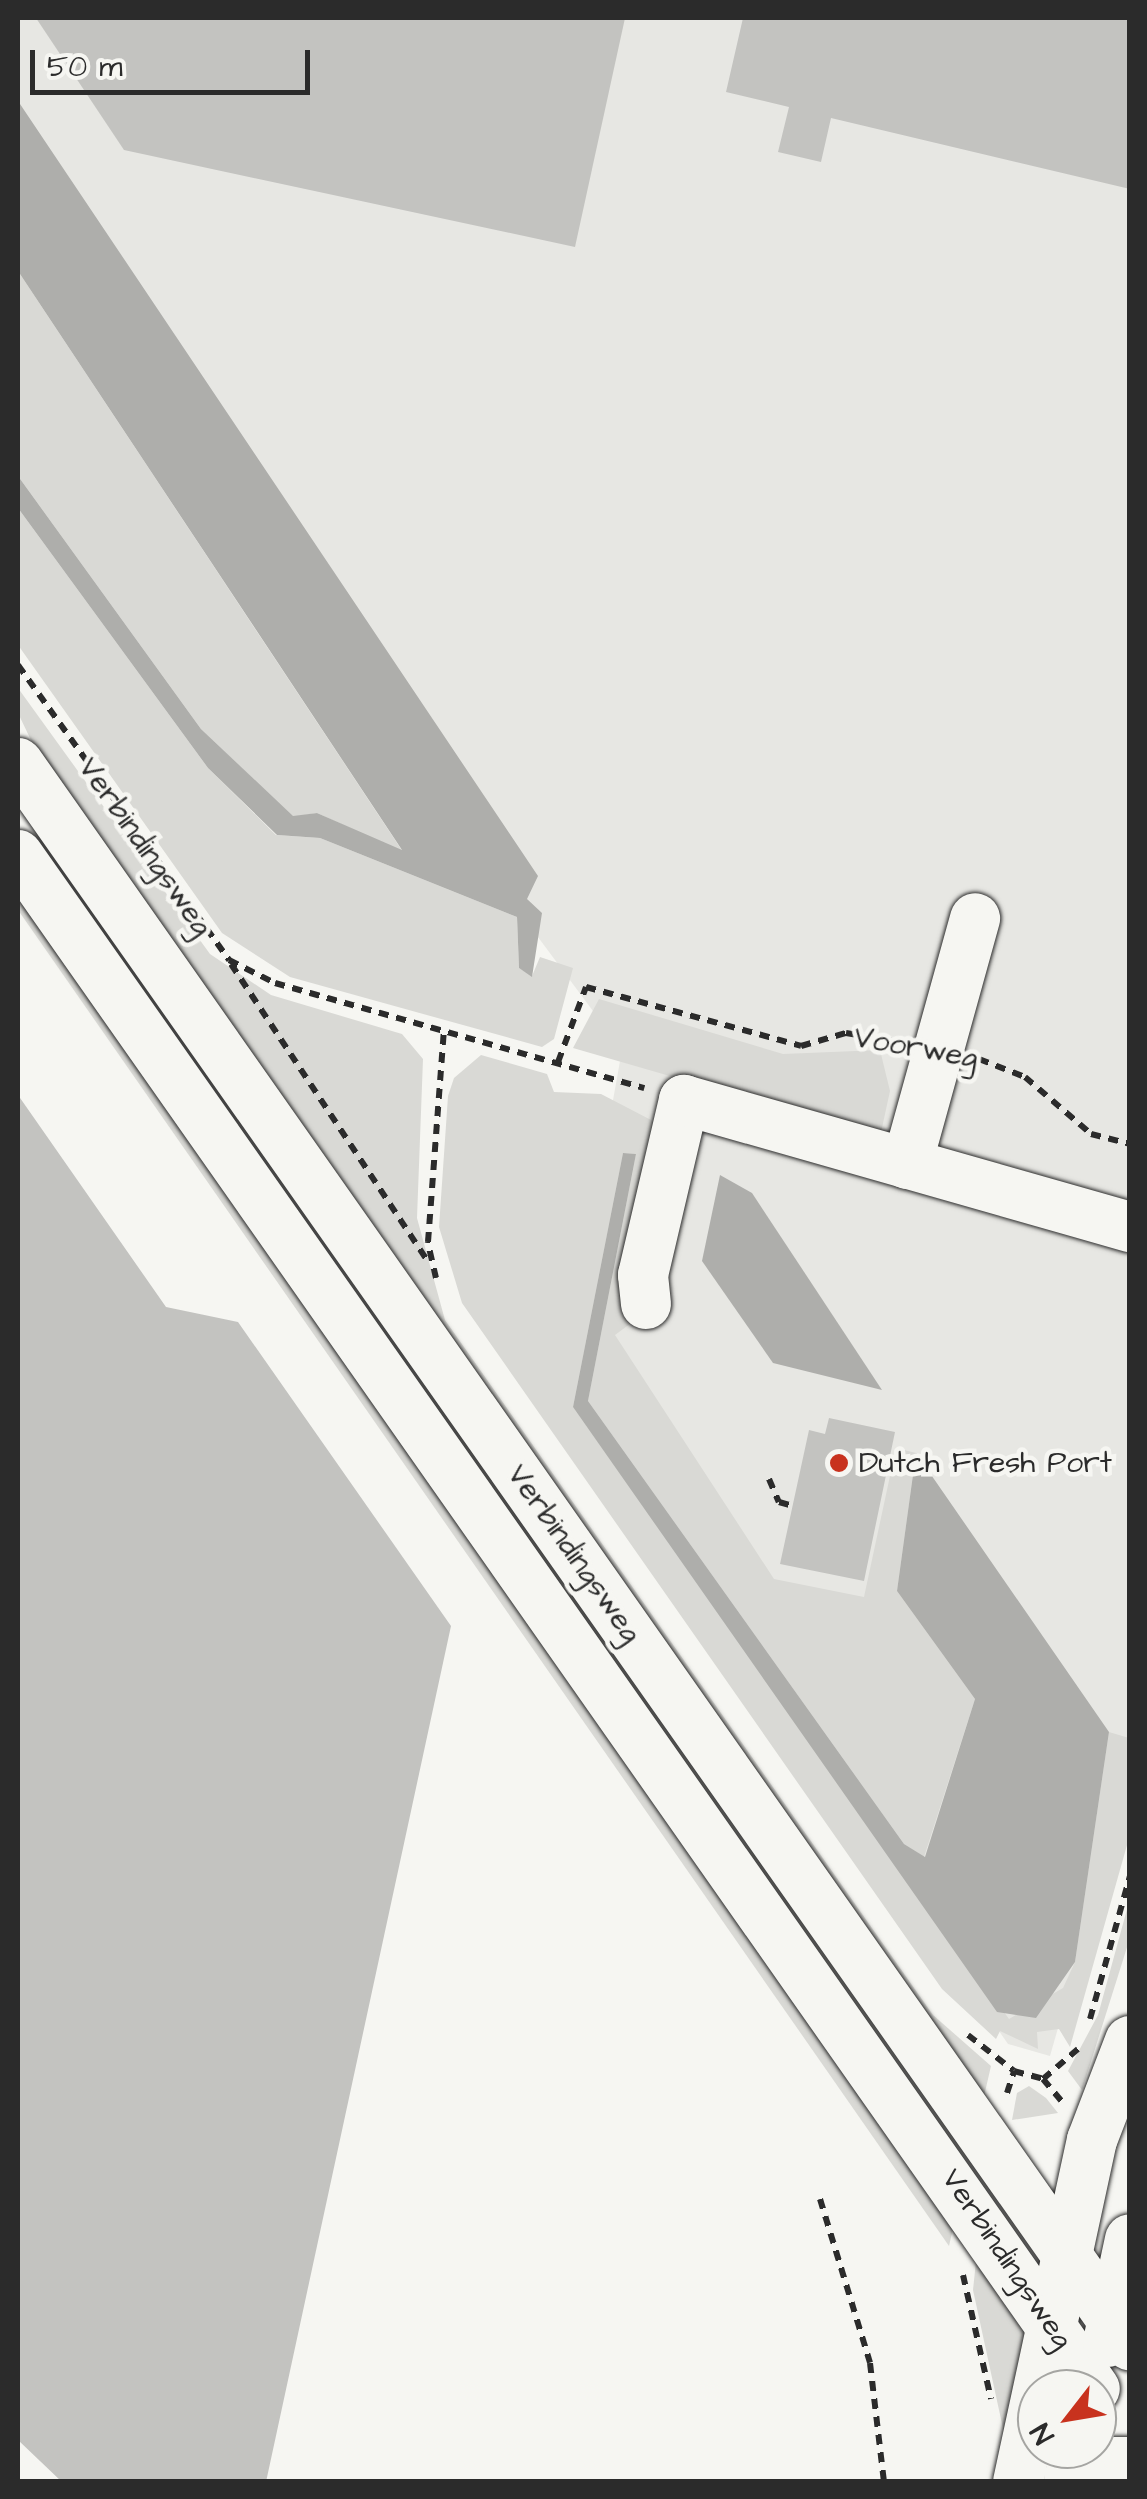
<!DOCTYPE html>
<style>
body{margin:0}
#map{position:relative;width:1147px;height:2499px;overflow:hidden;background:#f6f6f2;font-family:"Architects Daughter",sans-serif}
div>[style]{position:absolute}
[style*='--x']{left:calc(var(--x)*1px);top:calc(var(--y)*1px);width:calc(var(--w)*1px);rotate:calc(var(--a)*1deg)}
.built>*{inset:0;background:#e7e7e3}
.green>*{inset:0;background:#d9d9d5}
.water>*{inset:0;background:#aeaeab}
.building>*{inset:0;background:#c3c3c0}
.path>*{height:6px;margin-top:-3px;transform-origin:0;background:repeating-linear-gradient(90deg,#2b2b2b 0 10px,transparent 0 18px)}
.roads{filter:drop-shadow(0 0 2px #2b2b2b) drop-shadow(0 0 2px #2b2b2b)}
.minor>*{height:50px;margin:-25px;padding:0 25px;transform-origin:25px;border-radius:25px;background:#f6f6f2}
.dots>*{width:28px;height:28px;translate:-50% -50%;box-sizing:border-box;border:5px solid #f6f6f2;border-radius:50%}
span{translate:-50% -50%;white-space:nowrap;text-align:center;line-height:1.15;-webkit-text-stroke:9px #f6f6f2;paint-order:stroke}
.street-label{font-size:30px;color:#2b2b2b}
.poi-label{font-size:30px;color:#2b2b2b}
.left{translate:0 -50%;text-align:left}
.frame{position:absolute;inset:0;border:20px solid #2b2b2b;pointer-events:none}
.north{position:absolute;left:1017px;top:2369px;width:100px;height:100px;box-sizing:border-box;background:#f6f6f2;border:2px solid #a5a5a2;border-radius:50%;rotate:239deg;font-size:28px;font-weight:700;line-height:40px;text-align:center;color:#2b2b2b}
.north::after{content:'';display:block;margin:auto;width:35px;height:45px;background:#c8321e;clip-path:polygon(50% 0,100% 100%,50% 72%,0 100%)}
.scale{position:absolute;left:30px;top:50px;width:280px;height:45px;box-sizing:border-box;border:5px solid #2b2b2b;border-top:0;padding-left:12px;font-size:30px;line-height:35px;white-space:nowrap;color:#2b2b2b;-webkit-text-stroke:8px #f6f6f2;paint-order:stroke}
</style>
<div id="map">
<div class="built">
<div style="clip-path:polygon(18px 18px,1129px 18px,1130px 1777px,1050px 2056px,1008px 2044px,559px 1401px,622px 1050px,232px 526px,18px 193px)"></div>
</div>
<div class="green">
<div style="clip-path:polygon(18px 271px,403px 852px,317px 813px,293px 817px,201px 729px,18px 476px)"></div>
<div style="clip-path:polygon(18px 508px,208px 768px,276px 835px,320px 838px,517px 917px,519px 968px,532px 976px,540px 957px,573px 968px,554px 1039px,542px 1047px,290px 977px,222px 933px,18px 645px)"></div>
<div style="clip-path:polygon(18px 688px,210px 954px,271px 995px,402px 1034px,423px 1059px,417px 1218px,445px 1320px,933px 2015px,991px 2066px,982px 2105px,59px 799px,18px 713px)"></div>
<div style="clip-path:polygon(18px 878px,956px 2215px,949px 2246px,18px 910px)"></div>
<div style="clip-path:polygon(599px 999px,783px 1054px,880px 1050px,890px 1091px,880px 1137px,573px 1048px)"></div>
<div style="clip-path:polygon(481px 1055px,547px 1074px,554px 1092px,601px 1094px,653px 1121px,638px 1318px,615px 1335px,774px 1579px,864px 1597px,896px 1448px,916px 1453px,897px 1591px,975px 1699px,924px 1857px,904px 1844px,588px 1401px,636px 1154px,623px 1153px,573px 1407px,1009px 2019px,1063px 1988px,1075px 1962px,1109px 1732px,1129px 1738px,1129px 1838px,1070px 2047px,1059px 2029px,1037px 2032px,1038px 2049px,1000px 2031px,996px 2039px,942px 1989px,462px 1303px,439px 1227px,448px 1096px,454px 1078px)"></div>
<div style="clip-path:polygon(1129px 1902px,1129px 1941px,1082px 2090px,1068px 2071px,1098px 2015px)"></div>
<div style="clip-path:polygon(1029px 2086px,1046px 2098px,1058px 2113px,1012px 2120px,1017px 2093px)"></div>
<div style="clip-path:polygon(977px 2252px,1033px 2332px,1004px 2433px,973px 2290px)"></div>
</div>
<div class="water">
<div style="clip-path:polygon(18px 101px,538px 876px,527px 899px,542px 913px,532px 977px,519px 968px,517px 917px,320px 838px,277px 835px,208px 768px,18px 508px,18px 476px,201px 729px,293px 816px,317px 813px,402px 850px,18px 271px)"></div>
<div style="clip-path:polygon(623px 1153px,636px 1154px,588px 1401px,904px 1844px,925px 1857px,975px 1699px,897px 1591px,916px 1453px,1109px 1732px,1075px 1962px,1036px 2018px,997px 2012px,573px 1407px)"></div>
<div style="clip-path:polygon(720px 1175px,752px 1193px,882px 1390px,773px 1363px,702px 1261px)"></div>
</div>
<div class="building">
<div style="clip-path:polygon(36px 18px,625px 18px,575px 247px,124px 150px)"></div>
<div style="clip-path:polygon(743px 18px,1130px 18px,1130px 189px,831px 118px,821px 162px,778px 152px,789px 107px,726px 92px)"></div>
<div style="clip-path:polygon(18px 1095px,166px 1307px,238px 1322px,451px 1626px,266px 2482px,62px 2482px,18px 2440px)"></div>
<div style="clip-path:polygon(829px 1418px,895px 1432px,864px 1581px,780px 1564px,809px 1430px,825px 1434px)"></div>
</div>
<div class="path">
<div style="--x:18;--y:665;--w:363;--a:54.4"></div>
<div style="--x:229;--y:960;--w:51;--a:26.6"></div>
<div style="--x:275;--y:983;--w:384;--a:15.9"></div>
<div style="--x:231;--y:964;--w:357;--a:56.5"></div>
<div style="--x:979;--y:1059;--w:49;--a:21.4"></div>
<div style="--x:1025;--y:1077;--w:87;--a:40.8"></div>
<div style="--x:1091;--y:1134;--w:40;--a:14.4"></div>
<div style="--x:558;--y:1062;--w:80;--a:-69.5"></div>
<div style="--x:586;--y:987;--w:223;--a:15.3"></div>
<div style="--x:801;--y:1046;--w:47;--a:-16.1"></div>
<div style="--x:846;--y:1033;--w:54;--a:9.6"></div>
<div style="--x:436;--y:1278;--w:37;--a:-103"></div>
<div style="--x:428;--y:1242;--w:212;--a:-85.7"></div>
<div style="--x:769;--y:1479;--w:25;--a:67"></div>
<div style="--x:779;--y:1502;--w:15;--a:16"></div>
<div style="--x:1090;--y:2019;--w:148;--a:-74.4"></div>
<div style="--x:968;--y:2035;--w:58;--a:38"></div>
<div style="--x:1014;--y:2071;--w:30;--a:15"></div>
<div style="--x:1043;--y:2079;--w:30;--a:50"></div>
<div style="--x:1043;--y:2079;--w:46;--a:-40.6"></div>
<div style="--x:1007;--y:2093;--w:23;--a:-72"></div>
<div style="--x:820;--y:2199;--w:171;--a:73"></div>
<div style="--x:870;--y:2363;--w:120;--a:83.3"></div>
<div style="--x:963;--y:2275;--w:127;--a:77.3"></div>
</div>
<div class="roads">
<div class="minor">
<div style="--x:18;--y:763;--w:1934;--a:54.9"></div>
<div style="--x:18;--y:855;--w:1874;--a:54.93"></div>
<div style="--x:907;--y:1164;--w:255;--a:-74.5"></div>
<div style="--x:646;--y:1304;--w:29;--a:-96"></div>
<div style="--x:643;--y:1275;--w:180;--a:-76.8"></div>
<div style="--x:684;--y:1100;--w:464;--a:15.9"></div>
<div style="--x:1108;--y:2342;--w:105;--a:-77.9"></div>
<div style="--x:1069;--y:2477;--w:24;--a:-38"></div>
<div style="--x:1088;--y:2462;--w:42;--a:0"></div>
<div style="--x:1018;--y:2482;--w:350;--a:-77.8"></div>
<div style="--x:1092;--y:2140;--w:106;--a:-69"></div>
</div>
</div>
<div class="dots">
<div style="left:839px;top:1463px;background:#c8321e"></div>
</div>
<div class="street-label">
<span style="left:145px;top:847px;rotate:55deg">Verbindingsweg</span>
<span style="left:916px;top:1048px;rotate:10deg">Voorweg</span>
<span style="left:574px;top:1554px;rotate:55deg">Verbindingsweg</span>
<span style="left:1007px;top:2259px;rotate:56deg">Verbindingsweg</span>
</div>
<div class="poi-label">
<span class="left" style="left:859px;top:1463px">Dutch Fresh Port</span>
</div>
<div class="frame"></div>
<div class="north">N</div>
<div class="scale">50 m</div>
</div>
